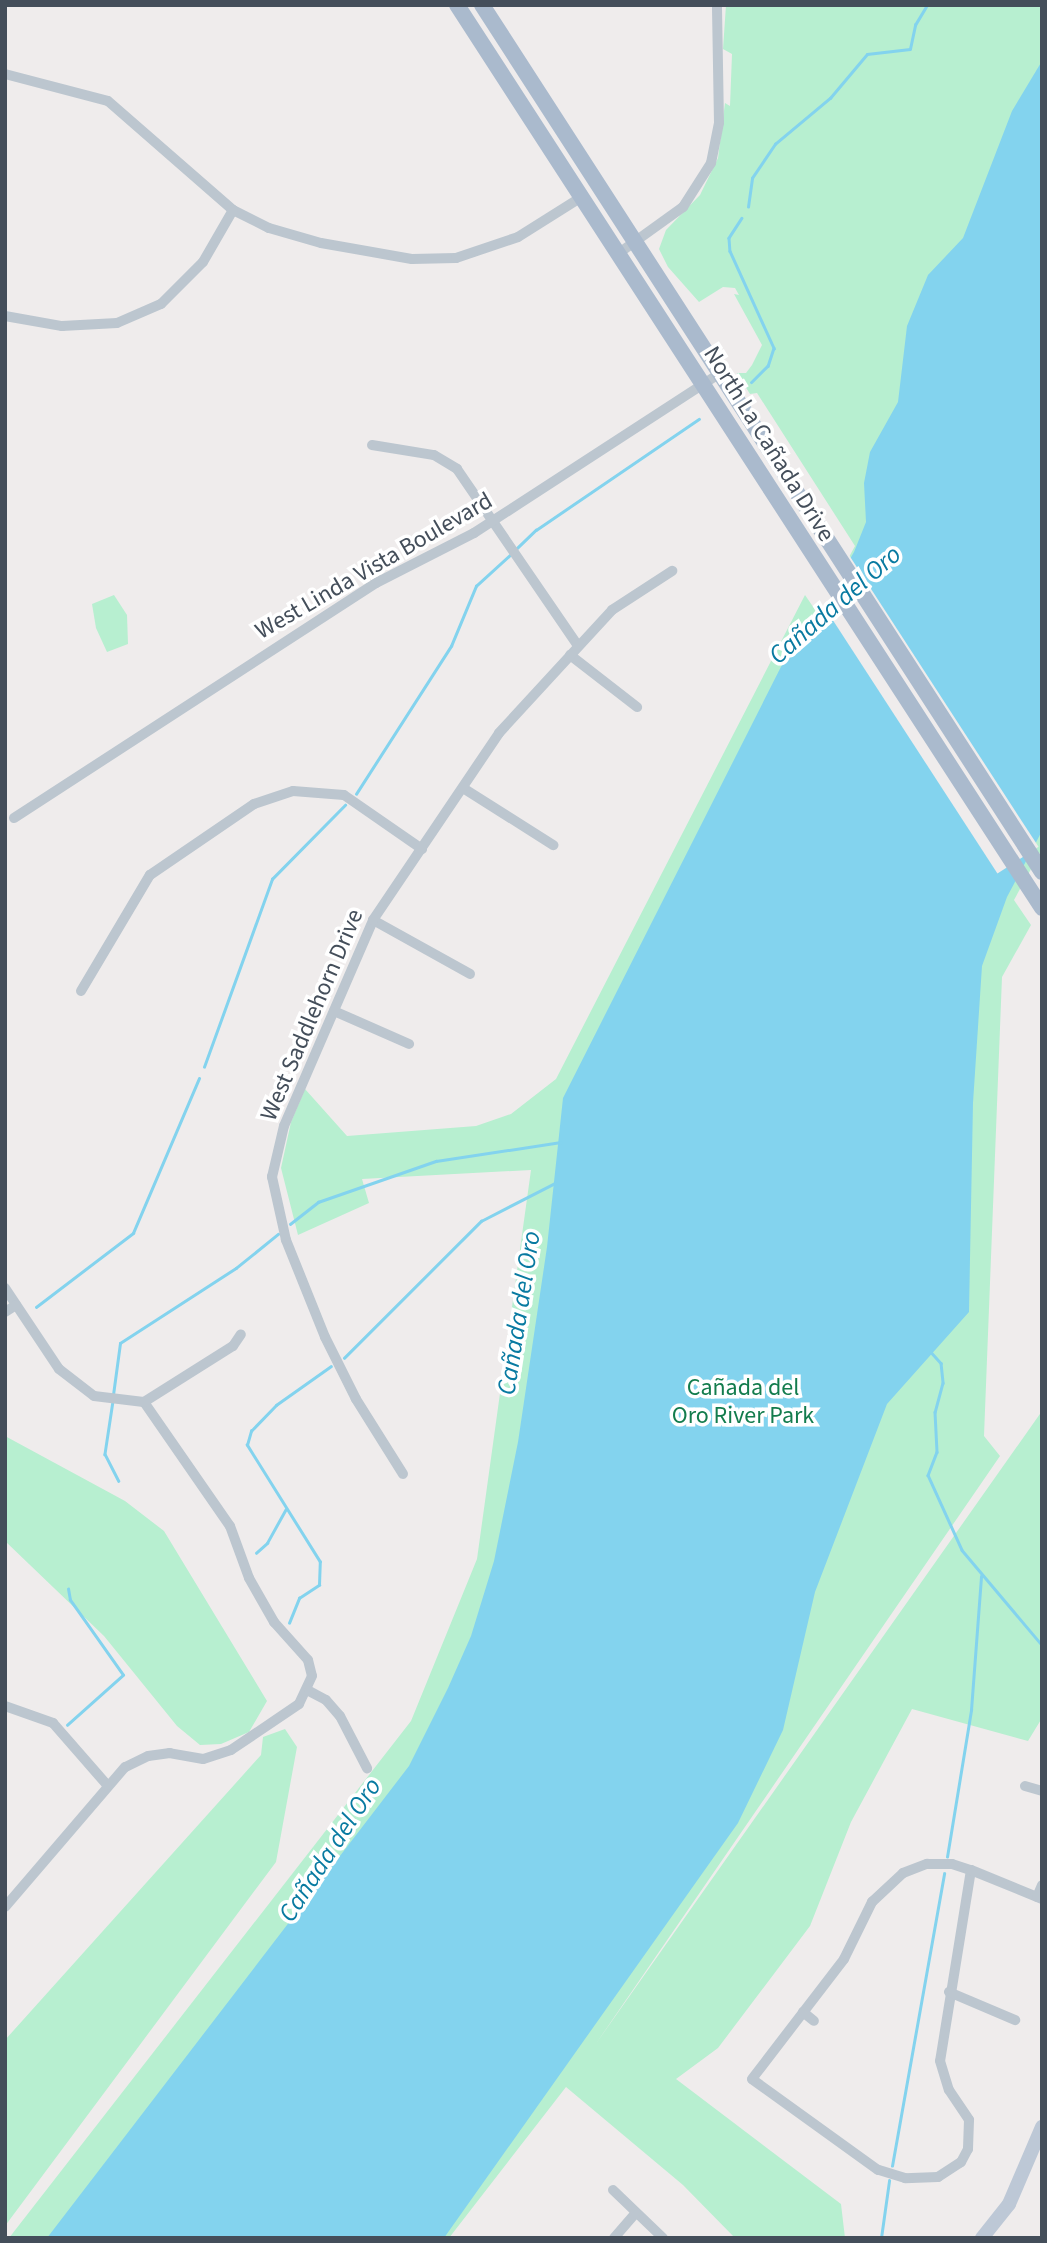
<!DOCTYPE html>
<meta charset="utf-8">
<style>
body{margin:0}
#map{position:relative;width:1047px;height:2243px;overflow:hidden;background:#efecec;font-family:"Source Sans 3",sans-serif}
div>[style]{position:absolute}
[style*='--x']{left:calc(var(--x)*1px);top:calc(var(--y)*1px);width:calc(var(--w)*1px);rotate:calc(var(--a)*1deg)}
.green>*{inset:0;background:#b7efd0}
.water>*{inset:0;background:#83d3ee}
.pier>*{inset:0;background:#efecec;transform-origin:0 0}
.stream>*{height:2.5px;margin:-1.25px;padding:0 1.25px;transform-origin:1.25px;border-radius:1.25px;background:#83d3ee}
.street>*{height:10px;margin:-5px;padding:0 5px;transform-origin:5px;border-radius:5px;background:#bcc6cf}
.secondary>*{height:14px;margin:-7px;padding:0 7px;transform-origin:7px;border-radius:7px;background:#bdc8d6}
.primary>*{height:16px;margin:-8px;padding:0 8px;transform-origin:8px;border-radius:8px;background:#aabacd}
span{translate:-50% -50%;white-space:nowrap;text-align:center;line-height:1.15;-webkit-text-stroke:7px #fff;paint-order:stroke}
.street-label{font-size:24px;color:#444e5a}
.park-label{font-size:24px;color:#137c4d}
.water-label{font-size:26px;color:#087aa1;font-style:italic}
.frame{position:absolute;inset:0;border:7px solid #444e5a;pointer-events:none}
</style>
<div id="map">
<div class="green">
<div style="clip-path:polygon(726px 5px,1042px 5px,1042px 849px,1014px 900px,1031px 925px,1002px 977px,984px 1436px,1000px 1456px,595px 2045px,1042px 1411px,1042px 1718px,1028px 1741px,912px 1709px,851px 1822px,810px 1926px,718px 2048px,676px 2079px,841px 2204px,845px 2238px,735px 2238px,683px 2185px,566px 2087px,449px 2238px,9px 2238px,411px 1721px,477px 1559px,531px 1170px,362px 1179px,369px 1203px,298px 1235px,281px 1168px,291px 1122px,305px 1089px,347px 1136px,476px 1126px,511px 1114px,556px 1079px,805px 595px,818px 614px,855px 546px,757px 393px,750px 394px,737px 373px,746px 373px,752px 365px,762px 345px,734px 294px,739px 295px,735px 288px,723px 287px,699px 302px,668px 267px,659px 249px,666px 230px,700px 195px,718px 158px,725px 103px,730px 106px,732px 54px,723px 49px)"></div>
<div style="clip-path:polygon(114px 595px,127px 615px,128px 644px,107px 652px,96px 628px,92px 604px)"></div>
<div style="clip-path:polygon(5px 1436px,125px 1501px,164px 1531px,267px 1701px,249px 1732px,221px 1744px,200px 1745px,177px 1726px,104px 1636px,5px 1541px)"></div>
<div style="clip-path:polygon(285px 1729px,297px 1747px,276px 1862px,5px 2226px,5px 2040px,261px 1755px,263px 1737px)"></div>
</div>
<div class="water">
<div style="clip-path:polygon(1042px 61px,1042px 831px,1007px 897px,982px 966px,973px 1103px,969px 1312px,887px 1404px,815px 1592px,783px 1730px,738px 1823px,444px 2238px,47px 2238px,409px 1766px,448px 1688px,471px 1636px,494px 1561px,518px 1442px,547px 1247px,563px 1098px,791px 647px,798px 650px,854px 552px,866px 522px,864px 483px,870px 452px,898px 402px,907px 326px,928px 275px,963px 238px,1012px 111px)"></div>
</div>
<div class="pier">
<div style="left:849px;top:555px;width:348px;height:49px;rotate:57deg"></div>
</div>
<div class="stream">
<div style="--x:748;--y:207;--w:29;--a:-82"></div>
<div style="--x:752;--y:178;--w:41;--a:-55.9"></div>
<div style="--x:775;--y:144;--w:72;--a:-39.9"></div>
<div style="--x:830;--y:98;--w:57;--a:-49.9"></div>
<div style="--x:867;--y:54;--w:43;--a:-6.6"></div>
<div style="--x:910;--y:49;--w:25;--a:-78"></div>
<div style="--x:915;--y:25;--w:23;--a:-59"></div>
<div style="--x:742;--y:218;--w:24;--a:123"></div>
<div style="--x:729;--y:238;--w:13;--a:86"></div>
<div style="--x:730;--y:251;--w:107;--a:65.6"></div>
<div style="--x:774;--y:348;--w:19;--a:108"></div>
<div style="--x:768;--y:366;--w:23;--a:135"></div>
<div style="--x:515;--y:550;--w:29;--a:-44"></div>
<div style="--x:536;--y:530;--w:197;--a:-34.3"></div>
<div style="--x:356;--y:794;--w:176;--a:-57.3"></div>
<div style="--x:451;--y:646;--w:65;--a:-67.4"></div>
<div style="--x:476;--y:586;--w:46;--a:-42.4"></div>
<div style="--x:204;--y:1067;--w:200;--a:-70.1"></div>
<div style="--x:272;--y:879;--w:104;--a:-45.4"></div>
<div style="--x:290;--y:1224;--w:36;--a:-38"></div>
<div style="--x:318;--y:1202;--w:125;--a:-19.2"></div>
<div style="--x:436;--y:1161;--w:126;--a:-8.6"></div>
<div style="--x:36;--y:1307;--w:122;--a:-37.3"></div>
<div style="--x:133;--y:1233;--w:168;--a:-66.9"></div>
<div style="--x:931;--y:1352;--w:15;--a:48"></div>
<div style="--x:941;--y:1363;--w:20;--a:84"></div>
<div style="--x:943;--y:1383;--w:30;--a:105"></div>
<div style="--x:935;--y:1412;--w:40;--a:87.1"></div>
<div style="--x:937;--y:1452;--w:25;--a:111"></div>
<div style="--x:928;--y:1475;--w:82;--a:65.6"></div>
<div style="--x:962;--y:1550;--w:124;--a:49.9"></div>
<div style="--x:344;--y:1358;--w:194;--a:-45"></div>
<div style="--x:481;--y:1221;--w:83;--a:-27.2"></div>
<div style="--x:113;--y:1395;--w:52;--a:-82.3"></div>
<div style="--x:120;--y:1343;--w:138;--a:-32.9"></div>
<div style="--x:236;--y:1268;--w:54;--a:-39"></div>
<div style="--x:113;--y:1401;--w:54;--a:98.6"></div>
<div style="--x:105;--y:1454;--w:30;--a:63"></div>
<div style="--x:256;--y:1553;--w:15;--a:-42"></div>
<div style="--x:267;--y:1543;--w:38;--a:-61"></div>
<div style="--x:289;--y:1623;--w:27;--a:-68"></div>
<div style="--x:299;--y:1598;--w:24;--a:-33"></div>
<div style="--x:319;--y:1585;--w:23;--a:-88"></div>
<div style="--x:320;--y:1562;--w:138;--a:-122"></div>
<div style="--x:247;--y:1445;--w:15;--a:-74"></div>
<div style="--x:251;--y:1431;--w:36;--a:-46"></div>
<div style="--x:276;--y:1405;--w:67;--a:-35.3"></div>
<div style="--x:67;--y:1725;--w:75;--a:-41.8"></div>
<div style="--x:123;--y:1675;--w:92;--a:-125.2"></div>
<div style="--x:70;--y:1600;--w:11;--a:-100"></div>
<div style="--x:947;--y:1857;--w:149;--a:-80.7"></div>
<div style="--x:971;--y:1710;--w:134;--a:-85.7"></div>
<div style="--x:892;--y:2166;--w:297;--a:-79.9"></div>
<div style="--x:881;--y:2238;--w:58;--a:-82"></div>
</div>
<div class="street">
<div style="--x:5;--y:74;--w:106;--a:14.7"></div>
<div style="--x:108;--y:101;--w:166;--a:41.1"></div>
<div style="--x:233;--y:210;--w:40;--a:26.6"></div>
<div style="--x:269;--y:228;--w:54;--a:16.1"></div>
<div style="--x:321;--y:243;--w:92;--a:10"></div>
<div style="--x:412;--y:259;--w:44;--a:-1.3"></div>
<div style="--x:456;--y:258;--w:65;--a:-18.7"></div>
<div style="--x:518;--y:237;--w:77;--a:-32.2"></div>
<div style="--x:619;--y:253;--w:79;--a:-35.7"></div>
<div style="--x:683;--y:207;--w:52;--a:-57.5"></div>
<div style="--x:711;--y:163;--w:41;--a:-78.7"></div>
<div style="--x:719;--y:123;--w:118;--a:-91"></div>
<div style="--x:5;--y:316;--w:58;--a:10"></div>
<div style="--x:62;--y:326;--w:55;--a:-3.1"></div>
<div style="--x:117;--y:323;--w:48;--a:-23.4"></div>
<div style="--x:161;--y:304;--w:59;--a:-45"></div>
<div style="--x:203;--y:262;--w:60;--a:-60"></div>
<div style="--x:372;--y:445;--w:63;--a:9.2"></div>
<div style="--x:434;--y:455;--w:27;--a:31"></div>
<div style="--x:457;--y:469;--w:214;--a:55.6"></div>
<div style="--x:570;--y:655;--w:85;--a:37.8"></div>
<div style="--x:463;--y:788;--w:107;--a:32.3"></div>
<div style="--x:14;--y:818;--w:432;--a:-33"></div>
<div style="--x:376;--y:583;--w:110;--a:-27"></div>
<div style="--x:474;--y:533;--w:293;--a:-33"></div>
<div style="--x:373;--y:920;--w:111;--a:29.1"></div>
<div style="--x:81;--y:991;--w:135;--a:-59.3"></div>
<div style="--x:150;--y:875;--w:126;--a:-34.3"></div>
<div style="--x:254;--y:804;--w:41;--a:-18.4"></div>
<div style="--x:293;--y:791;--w:51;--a:4.5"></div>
<div style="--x:344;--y:795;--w:95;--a:34.7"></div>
<div style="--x:334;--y:1011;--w:82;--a:23.7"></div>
<div style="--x:5;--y:1288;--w:97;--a:56.3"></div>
<div style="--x:59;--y:1369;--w:44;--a:37.6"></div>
<div style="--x:94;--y:1396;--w:50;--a:6.8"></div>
<div style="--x:144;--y:1402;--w:151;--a:55.3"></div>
<div style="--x:230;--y:1526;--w:55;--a:69.9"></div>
<div style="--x:249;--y:1578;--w:51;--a:60.4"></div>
<div style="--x:274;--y:1622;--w:51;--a:48.2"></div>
<div style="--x:308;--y:1660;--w:16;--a:76"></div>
<div style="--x:312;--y:1676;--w:31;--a:115"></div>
<div style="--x:299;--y:1704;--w:82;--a:145.9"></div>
<div style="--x:231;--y:1750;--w:29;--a:162"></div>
<div style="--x:203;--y:1759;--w:34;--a:-170"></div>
<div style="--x:170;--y:1753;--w:22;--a:172"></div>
<div style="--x:148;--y:1756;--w:25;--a:154"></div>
<div style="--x:125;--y:1767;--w:184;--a:130.6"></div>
<div style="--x:5;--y:1312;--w:13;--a:-32"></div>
<div style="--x:144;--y:1402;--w:105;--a:-32.2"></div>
<div style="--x:233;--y:1346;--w:14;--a:-56"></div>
<div style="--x:403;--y:1474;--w:89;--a:-122.1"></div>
<div style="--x:356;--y:1399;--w:69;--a:-116.6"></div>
<div style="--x:325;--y:1337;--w:105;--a:-111.9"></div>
<div style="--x:286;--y:1240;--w:65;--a:-102.5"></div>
<div style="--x:272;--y:1177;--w:52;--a:-76.8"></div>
<div style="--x:284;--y:1126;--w:224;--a:-66.6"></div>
<div style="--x:373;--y:920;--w:225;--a:-56"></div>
<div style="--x:499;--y:733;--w:167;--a:-47.4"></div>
<div style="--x:612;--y:610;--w:72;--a:-33"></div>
<div style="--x:309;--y:1691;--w:19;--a:28"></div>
<div style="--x:326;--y:1700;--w:21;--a:49"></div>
<div style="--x:340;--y:1716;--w:59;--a:62.6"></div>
<div style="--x:5;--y:1706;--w:51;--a:19.5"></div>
<div style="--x:53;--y:1723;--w:82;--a:48.9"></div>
<div style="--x:1025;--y:1786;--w:18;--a:16"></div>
<div style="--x:971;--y:1870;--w:193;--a:99.2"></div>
<div style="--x:940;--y:2061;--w:30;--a:73"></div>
<div style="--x:949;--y:2090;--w:36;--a:56"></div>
<div style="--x:969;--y:2120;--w:29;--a:92"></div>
<div style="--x:968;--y:2149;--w:15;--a:118"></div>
<div style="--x:961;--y:2162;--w:27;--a:147"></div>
<div style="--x:938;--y:2177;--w:33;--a:178"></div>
<div style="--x:905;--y:2178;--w:28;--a:-163"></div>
<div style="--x:878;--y:2170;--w:155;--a:-144.2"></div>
<div style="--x:752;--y:2079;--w:151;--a:-52.5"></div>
<div style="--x:844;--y:1959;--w:64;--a:-63.8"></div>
<div style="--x:872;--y:1902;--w:42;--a:-43.1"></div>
<div style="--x:903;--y:1873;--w:26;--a:-21"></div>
<div style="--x:927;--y:1864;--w:25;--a:0"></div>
<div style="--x:952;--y:1864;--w:20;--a:18"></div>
<div style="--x:971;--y:1870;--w:77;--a:22.2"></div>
<div style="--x:1037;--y:1897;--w:13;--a:-67"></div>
<div style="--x:949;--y:1992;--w:72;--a:23"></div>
<div style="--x:803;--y:2012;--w:14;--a:39"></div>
<div style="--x:613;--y:2190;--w:69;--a:43.8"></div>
<div style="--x:614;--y:2238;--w:33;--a:-49"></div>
</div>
<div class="secondary">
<div style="--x:982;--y:2238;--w:43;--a:-51.5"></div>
<div style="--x:1009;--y:2204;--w:84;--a:-66.8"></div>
</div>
<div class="primary">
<div style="--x:457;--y:5;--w:1076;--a:57.06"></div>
<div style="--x:482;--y:5;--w:1032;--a:57.14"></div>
</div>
<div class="street-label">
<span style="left:769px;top:444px;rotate:58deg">North La Cañada Drive</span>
<span style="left:374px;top:566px;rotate:-30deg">West Linda Vista Boulevard</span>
<span style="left:312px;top:1015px;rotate:-67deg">West Saddlehorn Drive</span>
</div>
<div class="park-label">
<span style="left:743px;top:1402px">Cañada del<br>Oro River Park</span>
</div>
<div class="water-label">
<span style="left:835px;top:605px;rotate:-41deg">Cañada del Oro</span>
<span style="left:519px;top:1313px;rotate:-81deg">Cañada del Oro</span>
<span style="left:330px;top:1850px;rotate:-57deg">Cañada del Oro</span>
</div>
<div class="frame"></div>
</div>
